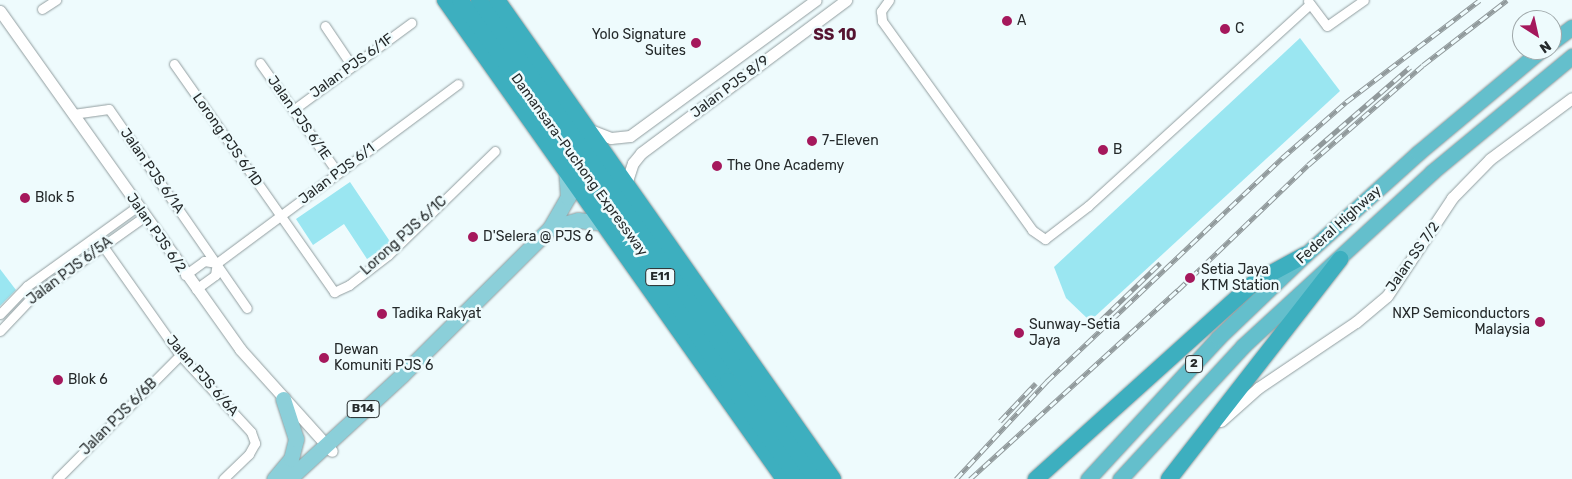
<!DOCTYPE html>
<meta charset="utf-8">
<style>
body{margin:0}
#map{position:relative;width:1572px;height:479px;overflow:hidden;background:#eefbfd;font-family:Rubik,sans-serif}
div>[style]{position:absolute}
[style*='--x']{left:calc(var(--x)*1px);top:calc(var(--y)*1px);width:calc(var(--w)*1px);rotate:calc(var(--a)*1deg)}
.green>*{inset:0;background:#9ae6f1}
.roads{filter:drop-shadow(0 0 1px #919d9f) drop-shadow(0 0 1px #919d9f)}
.minor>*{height:9px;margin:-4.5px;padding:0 4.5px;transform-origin:4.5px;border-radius:4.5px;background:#fff}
.tertiary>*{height:11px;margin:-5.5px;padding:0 5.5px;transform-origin:5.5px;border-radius:5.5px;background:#fff}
.primary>*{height:15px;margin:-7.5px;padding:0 7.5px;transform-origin:7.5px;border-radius:7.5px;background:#8bcfd9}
.trunk>*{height:15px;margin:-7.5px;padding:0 7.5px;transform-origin:7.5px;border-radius:7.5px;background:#64bfcc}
.motorway>*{height:16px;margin:-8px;padding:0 8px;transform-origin:8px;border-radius:8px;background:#3dafbf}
.rail>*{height:5px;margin-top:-2.5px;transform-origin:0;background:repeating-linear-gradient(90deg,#eefbfd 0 9px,#90999b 0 18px);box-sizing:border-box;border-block:1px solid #90999b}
.dots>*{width:14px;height:14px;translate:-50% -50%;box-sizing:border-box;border:2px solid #eefbfd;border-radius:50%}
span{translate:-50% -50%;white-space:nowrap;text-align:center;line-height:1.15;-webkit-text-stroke:5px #eefbfd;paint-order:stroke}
.shield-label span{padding:1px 4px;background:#eefbfd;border:1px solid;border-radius:4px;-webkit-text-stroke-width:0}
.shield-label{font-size:12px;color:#252a2b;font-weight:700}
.poi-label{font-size:14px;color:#252a2b}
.left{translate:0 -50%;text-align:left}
.right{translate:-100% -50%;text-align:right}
.street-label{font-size:14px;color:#252a2b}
.quarter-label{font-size:16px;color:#551330;font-weight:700}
.north{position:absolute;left:1512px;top:10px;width:50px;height:50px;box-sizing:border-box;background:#eefbfd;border:1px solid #9ea7a9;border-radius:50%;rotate:145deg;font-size:14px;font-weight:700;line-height:20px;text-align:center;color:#252a2b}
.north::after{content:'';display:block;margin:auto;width:18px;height:22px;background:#a5185c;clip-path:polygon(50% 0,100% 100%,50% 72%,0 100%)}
</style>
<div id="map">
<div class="green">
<div style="clip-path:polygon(1300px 38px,1340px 91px,1090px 321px,1066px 298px,1054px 267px)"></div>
<div style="clip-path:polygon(350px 182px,391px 243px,367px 259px,344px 224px,313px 245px,296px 219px)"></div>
<div style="clip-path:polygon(0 269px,16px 290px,0 306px)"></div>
</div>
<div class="roads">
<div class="minor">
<div style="--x:889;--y:0;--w:14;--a:126"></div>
<div style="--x:881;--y:11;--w:10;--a:84"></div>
<div style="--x:882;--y:21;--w:257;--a:54.3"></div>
<div style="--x:1032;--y:230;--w:16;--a:35"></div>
<div style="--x:1045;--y:239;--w:54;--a:-37.5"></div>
<div style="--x:1088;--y:206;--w:300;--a:-42.3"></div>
<div style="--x:1308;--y:1;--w:31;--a:53"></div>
<div style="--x:1327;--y:26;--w:45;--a:-35.1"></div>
<div style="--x:42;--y:9;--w:17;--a:-33"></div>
<div style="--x:325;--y:26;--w:48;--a:56"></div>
<div style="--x:260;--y:63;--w:135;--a:54.7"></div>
<div style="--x:174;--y:64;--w:279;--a:54.9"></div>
<div style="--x:334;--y:292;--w:17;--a:-25"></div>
<div style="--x:349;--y:285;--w:49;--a:-37.6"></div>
<div style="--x:388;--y:255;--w:149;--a:-44.2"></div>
<div style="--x:293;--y:110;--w:147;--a:-36.4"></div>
<div style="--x:73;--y:114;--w:36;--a:-8"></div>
<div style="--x:109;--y:109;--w:242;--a:55.3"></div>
<div style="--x:103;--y:246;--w:133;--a:54.8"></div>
<div style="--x:180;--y:355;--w:105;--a:47.3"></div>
<div style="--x:251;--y:432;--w:12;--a:70"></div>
<div style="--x:255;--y:443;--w:13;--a:119"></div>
<div style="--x:249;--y:454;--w:36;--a:136"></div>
<div style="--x:185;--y:275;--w:24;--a:-36"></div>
<div style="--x:204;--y:261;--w:13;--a:9"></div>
<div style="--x:217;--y:263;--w:300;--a:-36.6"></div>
<div style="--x:196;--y:289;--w:24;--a:-36"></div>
<div style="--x:215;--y:275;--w:12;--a:-81"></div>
<div style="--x:0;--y:314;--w:39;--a:-46"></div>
<div style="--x:27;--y:286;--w:137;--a:-35.8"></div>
<div style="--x:0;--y:331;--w:50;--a:-46.6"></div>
<div style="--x:34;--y:295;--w:136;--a:-35.4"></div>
<div style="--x:57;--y:479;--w:175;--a:-45.2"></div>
</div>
<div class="tertiary">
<div style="--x:0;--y:11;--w:415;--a:54.6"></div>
<div style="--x:240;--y:349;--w:137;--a:48"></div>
<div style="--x:590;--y:130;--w:22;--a:21"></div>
<div style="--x:611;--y:138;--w:19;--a:-6"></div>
<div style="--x:630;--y:136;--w:230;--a:-36.2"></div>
<div style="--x:626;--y:184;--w:22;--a:-72"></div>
<div style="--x:633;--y:163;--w:13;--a:-51"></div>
<div style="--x:641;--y:153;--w:256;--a:-36.7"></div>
<div style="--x:1221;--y:421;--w:50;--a:-41.7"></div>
<div style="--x:1258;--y:388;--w:118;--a:-34"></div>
<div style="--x:1356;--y:322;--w:40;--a:-40"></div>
<div style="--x:1387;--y:296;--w:118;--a:-56.4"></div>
<div style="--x:1452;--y:198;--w:54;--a:-45.7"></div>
<div style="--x:1490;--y:159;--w:102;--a:-36.6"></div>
</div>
<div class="primary">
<div style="--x:550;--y:228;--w:29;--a:-16"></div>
<div style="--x:578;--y:220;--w:24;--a:7"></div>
<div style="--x:274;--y:479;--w:26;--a:-50"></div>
<div style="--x:291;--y:459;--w:21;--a:-76"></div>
<div style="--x:296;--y:439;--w:42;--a:-108"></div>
<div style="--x:289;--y:479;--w:154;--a:-42.6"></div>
<div style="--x:402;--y:375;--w:209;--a:-44.8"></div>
<div style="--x:550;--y:228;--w:36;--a:-60"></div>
<div style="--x:568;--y:197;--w:29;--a:-94"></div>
</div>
<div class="trunk">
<div style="--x:1552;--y:42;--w:25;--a:-37"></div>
<div style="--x:1088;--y:479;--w:192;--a:-47.3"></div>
<div style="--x:1218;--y:338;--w:120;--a:-43.7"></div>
<div style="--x:1305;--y:255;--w:152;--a:-42.1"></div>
<div style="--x:1418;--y:153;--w:160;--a:-39.9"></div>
<div style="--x:1120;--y:479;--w:181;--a:-47.2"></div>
<div style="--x:1243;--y:346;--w:257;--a:-42.6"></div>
<div style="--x:1432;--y:172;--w:182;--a:-39.6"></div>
</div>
<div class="motorway">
<div style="--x:445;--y:0;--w:587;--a:54.71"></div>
<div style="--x:460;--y:0;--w:282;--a:53.9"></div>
<div style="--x:626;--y:228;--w:184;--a:56.3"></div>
<div style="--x:728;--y:381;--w:121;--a:54.1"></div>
<div style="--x:479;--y:0;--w:586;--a:54.87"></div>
<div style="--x:497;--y:0;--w:585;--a:54.95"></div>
<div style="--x:1036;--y:479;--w:295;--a:-42"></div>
<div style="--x:1255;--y:282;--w:57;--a:-28.4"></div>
<div style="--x:1169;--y:479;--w:279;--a:-52.1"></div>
</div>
</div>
<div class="rail">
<div style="--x:1312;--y:152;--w:130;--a:-40.9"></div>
<div style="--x:1099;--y:322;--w:85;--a:-44"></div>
<div style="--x:1000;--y:421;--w:52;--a:-46.5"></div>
<div style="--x:956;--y:479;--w:134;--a:-47.1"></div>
<div style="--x:1047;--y:381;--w:324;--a:-43.5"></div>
<div style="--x:1282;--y:158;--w:85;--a:-41.2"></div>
<div style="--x:1346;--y:102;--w:168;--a:-37.3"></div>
<div style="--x:970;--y:479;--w:281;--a:-42.3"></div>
<div style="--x:1178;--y:290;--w:180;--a:-43.9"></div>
<div style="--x:1308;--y:165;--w:152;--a:-41"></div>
<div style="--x:1423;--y:65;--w:106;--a:-37.7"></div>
</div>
<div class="dots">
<div style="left:1007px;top:21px;background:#a5185c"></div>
<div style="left:1225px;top:29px;background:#a5185c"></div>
<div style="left:696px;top:43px;background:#a5185c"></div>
<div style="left:812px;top:141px;background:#a5185c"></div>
<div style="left:1103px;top:150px;background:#a5185c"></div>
<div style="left:717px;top:166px;background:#a5185c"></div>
<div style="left:25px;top:198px;background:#a5185c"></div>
<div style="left:473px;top:237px;background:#a5185c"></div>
<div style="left:1190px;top:278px;background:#a5185c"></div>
<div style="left:382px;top:314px;background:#a5185c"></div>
<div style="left:1540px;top:322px;background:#a5185c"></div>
<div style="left:1019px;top:333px;background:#a5185c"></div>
<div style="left:324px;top:358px;background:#a5185c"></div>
<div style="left:58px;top:380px;background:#a5185c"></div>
</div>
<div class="shield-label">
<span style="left:660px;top:277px">E11</span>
<span style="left:1194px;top:364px">2</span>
<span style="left:363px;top:409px">B14</span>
</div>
<div class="poi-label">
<span class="left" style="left:1017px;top:21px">A</span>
<span class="left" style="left:1235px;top:29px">C</span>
<span class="right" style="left:686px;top:43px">Yolo Signature<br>Suites</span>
<span class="left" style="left:822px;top:141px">7-Eleven</span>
<span class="left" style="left:1113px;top:150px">B</span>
<span class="left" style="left:727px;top:166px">The One Academy</span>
<span class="left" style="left:35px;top:198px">Blok 5</span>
<span class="left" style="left:483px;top:237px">D'Selera @ PJS 6</span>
<span class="left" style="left:1201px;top:278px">Setia Jaya<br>KTM Station</span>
<span class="left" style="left:392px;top:314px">Tadika Rakyat</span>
<span class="right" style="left:1530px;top:322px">NXP Semiconductors<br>Malaysia</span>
<span class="left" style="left:1029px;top:333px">Sunway-Setia<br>Jaya</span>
<span class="left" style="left:334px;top:358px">Dewan<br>Komuniti PJS 6</span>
<span class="left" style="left:68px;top:380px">Blok 6</span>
</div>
<div class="street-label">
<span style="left:352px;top:66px;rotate:-36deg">Jalan PJS 6/1F</span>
<span style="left:730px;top:87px;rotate:-37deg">Jalan PJS 8/9</span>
<span style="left:299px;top:118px;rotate:55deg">Jalan PJS 6/1E</span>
<span style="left:227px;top:140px;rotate:55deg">Lorong PJS 6/1D</span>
<span style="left:579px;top:165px;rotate:54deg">Damansara–Puchong Expressway</span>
<span style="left:152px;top:171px;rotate:55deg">Jalan PJS 6/1A</span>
<span style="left:337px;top:174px;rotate:-37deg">Jalan PJS 6/1</span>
<span style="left:1339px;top:225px;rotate:-42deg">Federal Highway</span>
<span style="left:156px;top:233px;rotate:55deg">Jalan PJS 6/2</span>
<span style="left:404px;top:236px;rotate:-42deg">Lorong PJS 6/1C</span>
<span style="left:1413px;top:257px;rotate:-55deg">Jalan SS 7/2</span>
<span style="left:70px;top:271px;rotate:-37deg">Jalan PJS 6/5A</span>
<span style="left:202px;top:376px;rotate:49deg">Jalan PJS 6/6A</span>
<span style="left:119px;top:417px;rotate:-45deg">Jalan PJS 6/6B</span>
</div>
<div class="quarter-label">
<span style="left:835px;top:35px">SS 10</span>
</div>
<div class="north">N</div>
</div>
